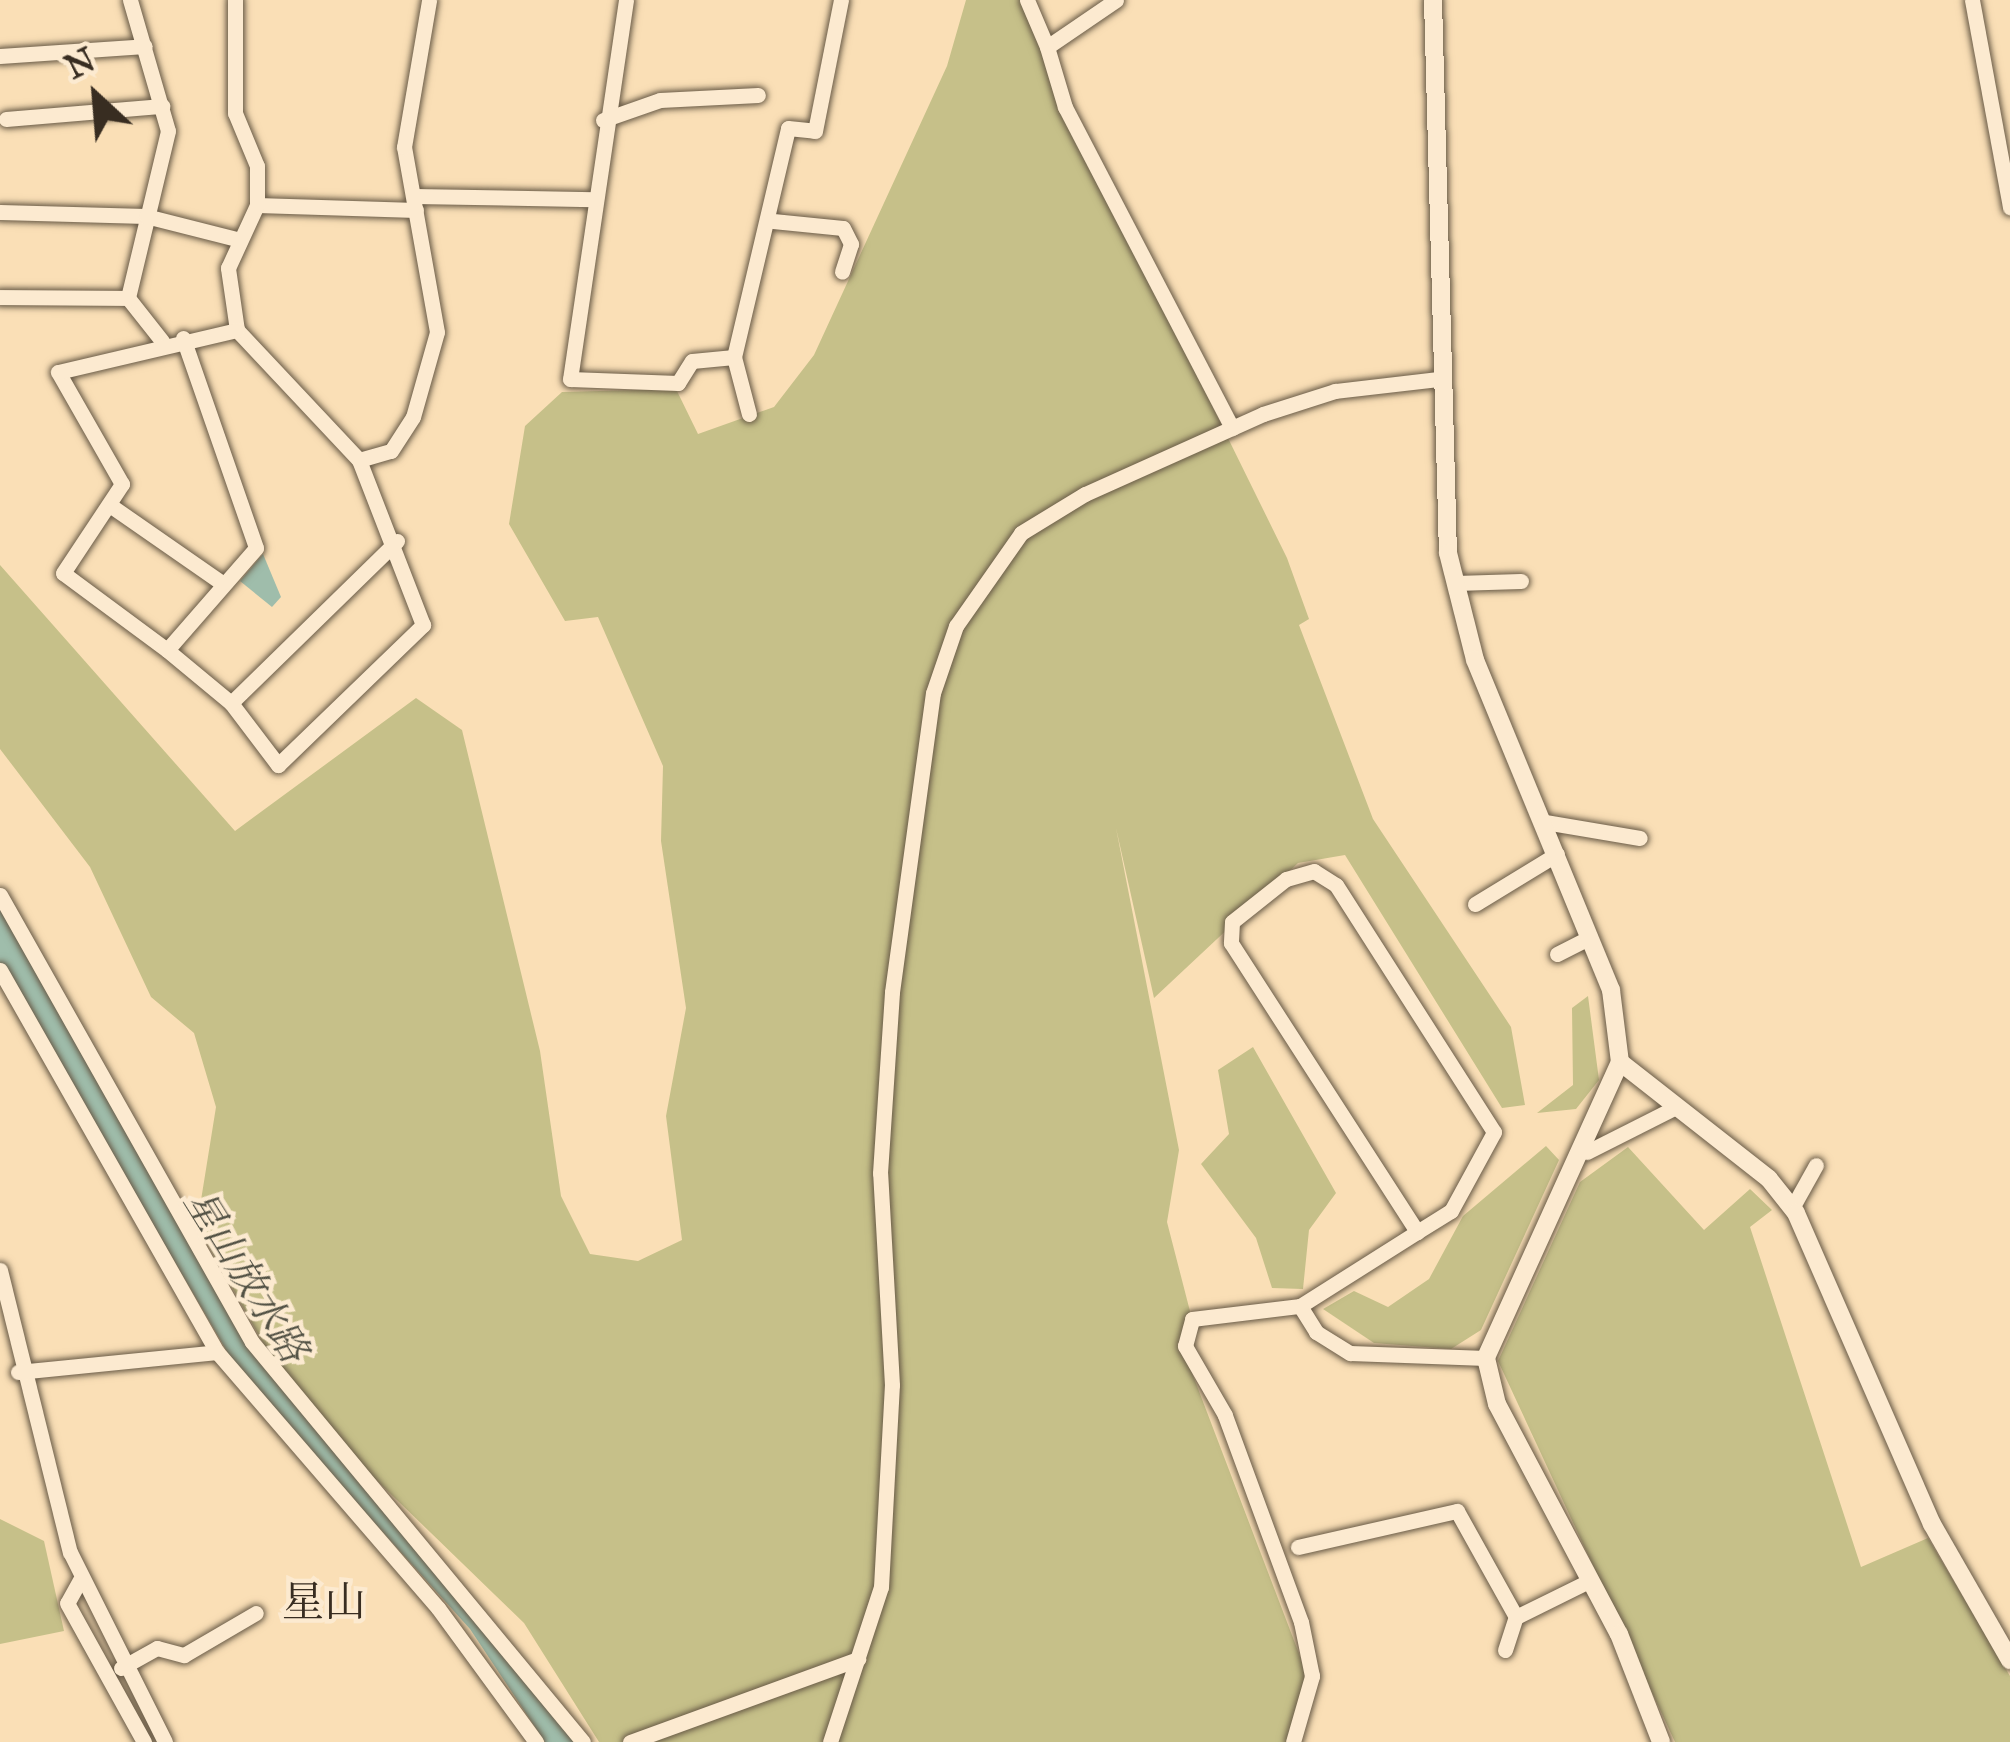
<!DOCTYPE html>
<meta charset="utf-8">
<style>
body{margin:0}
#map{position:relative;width:2010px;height:1742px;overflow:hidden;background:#fadfb6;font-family:"IM FELL Great Primer","Noto Serif JP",serif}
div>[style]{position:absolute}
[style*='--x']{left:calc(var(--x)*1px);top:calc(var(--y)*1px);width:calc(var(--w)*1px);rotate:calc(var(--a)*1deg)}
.green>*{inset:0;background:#c6c089}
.water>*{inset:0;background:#9fbdab}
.roads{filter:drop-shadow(0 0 3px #685a46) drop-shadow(0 0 3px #685a46)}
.minor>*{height:15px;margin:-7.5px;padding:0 7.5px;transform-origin:7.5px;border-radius:7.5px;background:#fcead0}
.tertiary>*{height:18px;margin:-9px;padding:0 9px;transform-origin:9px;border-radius:9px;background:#fcead0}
span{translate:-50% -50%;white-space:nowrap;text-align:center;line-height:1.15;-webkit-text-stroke:9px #fcead0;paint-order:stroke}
.water-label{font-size:39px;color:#525144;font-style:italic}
.quarter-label{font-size:42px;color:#382d21}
.north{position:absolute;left:36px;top:36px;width:120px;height:120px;-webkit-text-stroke:9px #fcead0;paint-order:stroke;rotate:334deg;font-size:33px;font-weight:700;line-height:48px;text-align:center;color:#382d21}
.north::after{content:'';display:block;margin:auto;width:42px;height:54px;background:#382d21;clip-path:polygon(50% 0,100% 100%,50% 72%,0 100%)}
</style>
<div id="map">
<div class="green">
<div style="clip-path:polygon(966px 0,1026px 0,1065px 107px,1287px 558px,1309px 619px,1299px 625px,1373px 819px,1511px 1027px,1525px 1105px,1502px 1108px,1345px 855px,1298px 863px,1154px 998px,1116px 828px,1179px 1150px,1167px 1222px,1192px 1319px,1181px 1344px,1306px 1672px,1290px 1742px,599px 1742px,524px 1623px,336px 1441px,267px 1350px,197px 1225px,216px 1107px,194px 1033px,151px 997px,90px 867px,0 749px,0 565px,235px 831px,416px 698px,462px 730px,540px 1051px,561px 1196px,590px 1254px,638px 1261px,682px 1240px,666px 1116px,686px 1008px,661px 841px,663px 766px,598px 617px,565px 621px,509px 524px,525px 426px,562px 392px,676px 389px,698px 434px,774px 407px,814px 355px,947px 66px)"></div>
<div style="clip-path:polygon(1588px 996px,1599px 1080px,1576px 1109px,1537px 1113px,1573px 1085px,1572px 1008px)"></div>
<div style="clip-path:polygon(1253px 1047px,1336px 1193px,1309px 1230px,1303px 1289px,1272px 1288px,1256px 1238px,1201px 1164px,1229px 1134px,1218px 1070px)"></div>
<div style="clip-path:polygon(1546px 1146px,1559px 1160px,1481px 1330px,1451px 1349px,1374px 1343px,1323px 1309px,1354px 1291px,1388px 1307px,1429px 1279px,1463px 1216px)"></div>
<div style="clip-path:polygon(1628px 1147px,1704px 1230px,1750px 1189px,1772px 1210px,1750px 1227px,1861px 1567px,1928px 1538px,2010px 1676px,2010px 1742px,1675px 1742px,1498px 1361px,1580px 1182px)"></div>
<div style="clip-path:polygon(0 1519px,44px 1541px,64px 1631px,0 1644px)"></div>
</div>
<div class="water">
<div style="clip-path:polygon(263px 554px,281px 597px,272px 607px,240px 581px)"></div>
<div style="clip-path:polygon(0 904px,245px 1342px,574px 1742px,545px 1742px,470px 1629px,239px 1372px,0 962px)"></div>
</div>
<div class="roads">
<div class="minor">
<div style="--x:130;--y:0;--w:136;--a:73.8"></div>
<div style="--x:168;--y:131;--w:172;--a:103.5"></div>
<div style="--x:128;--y:298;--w:55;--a:51.7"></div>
<div style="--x:626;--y:0;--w:383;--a:98.4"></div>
<div style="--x:570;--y:379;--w:108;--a:2.1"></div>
<div style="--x:678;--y:383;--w:26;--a:-58"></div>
<div style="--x:692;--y:361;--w:42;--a:-5.4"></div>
<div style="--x:734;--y:357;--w:59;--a:75.3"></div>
<div style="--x:1027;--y:0;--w:51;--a:66.9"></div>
<div style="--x:1116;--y:0;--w:83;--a:145.7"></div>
<div style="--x:1047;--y:47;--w:63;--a:73.3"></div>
<div style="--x:1065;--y:107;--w:362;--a:62.5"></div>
<div style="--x:1972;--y:0;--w:211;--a:79.6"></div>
<div style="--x:0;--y:56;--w:145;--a:-3.9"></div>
<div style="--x:6;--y:119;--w:157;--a:-4.8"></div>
<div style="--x:603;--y:120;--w:60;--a:-19.3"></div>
<div style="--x:660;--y:100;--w:98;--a:-2.9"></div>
<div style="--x:414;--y:196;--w:180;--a:1"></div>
<div style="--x:257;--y:205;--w:159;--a:1.8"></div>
<div style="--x:0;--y:212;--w:146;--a:1.6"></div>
<div style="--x:146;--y:216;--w:93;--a:14.3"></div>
<div style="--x:773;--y:221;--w:70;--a:5.7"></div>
<div style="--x:843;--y:228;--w:18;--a:63"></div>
<div style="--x:851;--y:244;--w:29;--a:108"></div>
<div style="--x:0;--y:297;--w:128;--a:0.4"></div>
<div style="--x:183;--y:338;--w:222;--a:70.8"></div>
<div style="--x:256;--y:548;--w:135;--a:131.1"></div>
<div style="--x:167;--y:650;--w:83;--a:39.6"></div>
<div style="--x:231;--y:703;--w:78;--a:52.8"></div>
<div style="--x:278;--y:765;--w:202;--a:-44"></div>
<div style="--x:423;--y:625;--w:177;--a:-111.2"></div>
<div style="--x:359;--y:460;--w:178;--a:-133.2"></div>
<div style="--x:237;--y:330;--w:63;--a:-98.3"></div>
<div style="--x:228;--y:268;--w:69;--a:-65.3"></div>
<div style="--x:257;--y:205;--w:39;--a:-90"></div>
<div style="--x:257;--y:166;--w:57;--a:-112.5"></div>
<div style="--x:235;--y:113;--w:113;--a:-90"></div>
<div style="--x:734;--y:357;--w:235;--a:-76.7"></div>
<div style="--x:788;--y:128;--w:27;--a:6"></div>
<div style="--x:815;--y:131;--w:134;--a:-78.8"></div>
<div style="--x:359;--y:460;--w:33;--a:-16"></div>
<div style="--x:391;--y:451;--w:40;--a:-57.1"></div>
<div style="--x:413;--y:417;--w:88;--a:-74.2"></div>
<div style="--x:437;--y:332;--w:188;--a:-100.1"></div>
<div style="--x:404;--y:147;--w:149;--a:-80.3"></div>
<div style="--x:114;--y:508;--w:131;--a:34.8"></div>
<div style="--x:1455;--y:583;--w:66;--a:-1.7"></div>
<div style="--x:167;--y:650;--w:129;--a:-143.5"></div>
<div style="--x:63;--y:573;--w:107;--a:-56.5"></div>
<div style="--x:122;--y:484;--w:129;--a:-119.7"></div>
<div style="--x:58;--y:372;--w:184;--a:-13.2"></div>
<div style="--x:231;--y:703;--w:232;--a:-44.3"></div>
<div style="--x:1545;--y:822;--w:96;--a:9.6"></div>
<div style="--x:0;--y:895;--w:513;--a:60.59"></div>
<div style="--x:252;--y:1342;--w:519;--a:50.39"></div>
<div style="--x:1475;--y:904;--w:96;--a:-31.4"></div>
<div style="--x:1557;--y:954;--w:37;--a:-27"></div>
<div style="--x:0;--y:970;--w:439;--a:60.4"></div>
<div style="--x:217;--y:1352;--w:338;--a:49.2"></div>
<div style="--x:438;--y:1608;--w:166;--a:53.8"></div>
<div style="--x:1587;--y:1152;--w:97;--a:-26.8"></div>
<div style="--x:1792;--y:1208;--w:49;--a:-60.8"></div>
<div style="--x:0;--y:1270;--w:291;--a:76.1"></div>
<div style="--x:70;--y:1552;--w:212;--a:63.4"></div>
<div style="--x:1300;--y:1306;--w:31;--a:58"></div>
<div style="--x:1316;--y:1332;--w:40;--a:32"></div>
<div style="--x:1350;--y:1353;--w:136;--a:2.1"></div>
<div style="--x:18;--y:1372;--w:200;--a:-5.7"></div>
<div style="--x:1298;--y:1547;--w:163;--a:-12.8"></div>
<div style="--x:1457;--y:1511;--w:121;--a:60.9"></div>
<div style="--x:1516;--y:1617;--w:81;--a:-26.3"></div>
<div style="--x:80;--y:1580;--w:26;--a:119"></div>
<div style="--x:67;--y:1603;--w:159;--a:61"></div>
<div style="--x:1505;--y:1650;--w:35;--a:-72"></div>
<div style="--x:121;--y:1668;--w:41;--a:-29.1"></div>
<div style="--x:157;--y:1648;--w:28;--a:15"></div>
<div style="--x:184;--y:1655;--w:83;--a:-30.3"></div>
<div style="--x:630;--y:1742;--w:243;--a:-20"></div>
<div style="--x:830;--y:1742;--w:163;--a:-71.8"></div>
<div style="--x:881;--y:1587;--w:202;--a:-86.9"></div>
<div style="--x:892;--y:1385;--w:212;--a:-93.2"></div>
<div style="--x:880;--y:1173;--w:181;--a:-86.2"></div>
<div style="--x:892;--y:992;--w:302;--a:-82.2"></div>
<div style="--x:933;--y:693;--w:71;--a:-71.1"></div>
<div style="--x:956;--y:626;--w:113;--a:-55"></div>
<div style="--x:1021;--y:533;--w:75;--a:-31.4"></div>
<div style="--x:1085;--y:494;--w:195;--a:-24.2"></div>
<div style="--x:1263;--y:414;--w:76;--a:-17.7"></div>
<div style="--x:1335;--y:391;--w:105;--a:-6.6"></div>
<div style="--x:1293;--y:1742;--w:69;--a:-73.9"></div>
<div style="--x:1312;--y:1676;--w:55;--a:-101.5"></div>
<div style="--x:1301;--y:1622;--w:221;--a:-110.2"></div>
<div style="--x:1225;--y:1415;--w:80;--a:-120.1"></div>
<div style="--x:1185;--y:1346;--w:28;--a:-75"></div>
<div style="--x:1192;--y:1319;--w:109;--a:-6.9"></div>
<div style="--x:1300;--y:1306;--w:138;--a:-32.3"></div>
<div style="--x:1417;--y:1232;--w:40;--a:-32"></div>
<div style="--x:1451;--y:1211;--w:90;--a:-61.4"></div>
<div style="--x:1494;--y:1132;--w:293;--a:-122.6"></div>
<div style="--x:1336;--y:885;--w:26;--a:-148"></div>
<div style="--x:1314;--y:871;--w:29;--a:164"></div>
<div style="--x:1286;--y:879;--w:69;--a:141.5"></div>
<div style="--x:1232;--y:922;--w:21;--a:93"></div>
<div style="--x:1231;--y:943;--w:344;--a:57.2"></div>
</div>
<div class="tertiary">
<div style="--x:1433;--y:0;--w:553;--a:88.45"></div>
<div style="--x:1448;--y:553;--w:110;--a:75.8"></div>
<div style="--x:1475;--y:660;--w:357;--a:67.6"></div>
<div style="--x:1611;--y:990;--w:73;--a:82.9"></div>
<div style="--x:1620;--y:1062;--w:325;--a:114.4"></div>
<div style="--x:1486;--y:1358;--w:47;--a:76.6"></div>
<div style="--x:1497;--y:1404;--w:260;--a:62.1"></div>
<div style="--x:1619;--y:1634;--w:116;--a:68.7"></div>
<div style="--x:1620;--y:1062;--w:189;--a:38.1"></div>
<div style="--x:1769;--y:1179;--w:43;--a:51.5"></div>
<div style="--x:1796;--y:1213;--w:339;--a:66.4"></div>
<div style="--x:1932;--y:1524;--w:157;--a:60.2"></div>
</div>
</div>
<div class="water-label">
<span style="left:246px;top:1276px;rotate:58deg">星山放水路</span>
</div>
<div class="quarter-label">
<span style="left:324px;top:1602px">星山</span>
</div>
<div class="north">N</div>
</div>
